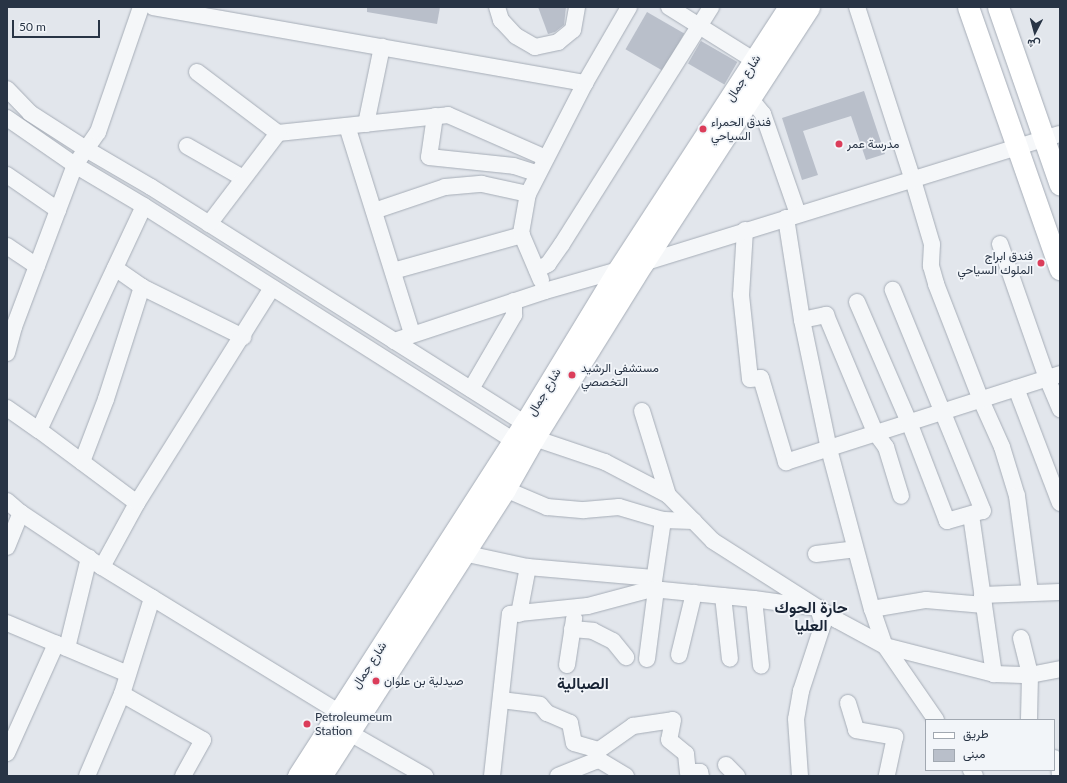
<!DOCTYPE html>
<meta charset="utf-8">
<style>
body{margin:0}
#map{position:relative;width:1067px;height:783px;overflow:hidden;background:#e2e6ec;font-family:Lato,Vazirmatn,sans-serif}
div>[style]{position:absolute}
[style*='--x']{left:calc(var(--x)*1px);top:calc(var(--y)*1px);width:calc(var(--w)*1px);rotate:calc(var(--a)*1deg)}
.building>*{inset:0;background:#b9bfca;transform-origin:0 0}
.roads{filter:drop-shadow(0 0 1px #a6adb7) drop-shadow(0 0 1px #a6adb7)}
.minor>*{height:16px;margin:-8px;padding:0 8px;transform-origin:8px;border-radius:8px;background:#f5f7f9}
.major>*{height:21px;margin:-10.5px;padding:0 10.5px;transform-origin:10.5px;border-radius:10.5px;background:#fff}
.dots>*{width:11px;height:11px;translate:-50% -50%;box-sizing:border-box;border:2px solid #f2f5f9;border-radius:50%}
span{translate:-50% -50%;white-space:nowrap;text-align:center;line-height:1.15;-webkit-text-stroke:3.5px #f2f5f9;paint-order:stroke}
.street-label{font-size:12px;color:#283445}
.poi-label{font-size:12px;color:#283445}
.left{translate:0 -50%;text-align:left}
.right{translate:-100% -50%;text-align:right}
.district-label{font-size:16px;color:#1a2536;font-weight:700}
.frame{position:absolute;inset:0;border:8px solid #283445;pointer-events:none}
.legend{position:absolute;left:925px;top:719px;width:130px;height:52px;box-sizing:border-box;background:#f2f5f9;border:1px solid #a1a8b1;margin:0;padding:5px 7px;list-style:none;font-size:12px;color:#283445}
.legend li{display:flex;align-items:center;gap:8px;height:20px}
.legend b{width:20px;border:1px solid #a1a8b1}
.north{position:absolute;left:1015px;top:12px;width:40px;height:40px;-webkit-text-stroke:3px #f2f5f9;paint-order:stroke;rotate:186deg;font-size:11px;font-weight:700;line-height:16px;text-align:center;color:#283445}
.north::after{content:'';display:block;margin:auto;width:14px;height:18px;background:#283445;clip-path:polygon(50% 0,100% 100%,50% 72%,0 100%)}
.scale{position:absolute;left:12px;top:20px;width:88px;height:18px;box-sizing:border-box;border:2px solid #283445;border-top:0;padding-left:5px;font-size:12px;line-height:14px;white-space:nowrap;color:#283445;-webkit-text-stroke:3px #f2f5f9;paint-order:stroke}
</style>
<div id="map">
<div class="building">
<div style="clip-path:polygon(367px 7px,440px 7px,437px 24px,367px 12px)"></div>
<div style="clip-path:polygon(538px 7px,566px 7px,564px 25px,555px 32px,548px 34px)"></div>
<div style="left:647px;top:12px;width:43px;height:43px;rotate:30deg"></div>
<div style="left:701px;top:41px;width:42px;height:26px;rotate:30deg"></div>
<div style="clip-path:polygon(864px 91px,885px 154px,866px 160px,851px 116px,803px 131px,818px 175px,802px 180px,782px 118px)"></div>
</div>
<div class="roads">
<div class="minor">
<div style="--x:153;--y:7;--w:439;--a:10"></div>
<div style="--x:497;--y:7;--w:14;--a:73"></div>
<div style="--x:501;--y:20;--w:22;--a:47"></div>
<div style="--x:516;--y:36;--w:22;--a:30"></div>
<div style="--x:535;--y:47;--w:24;--a:-12"></div>
<div style="--x:558;--y:42;--w:19;--a:-39"></div>
<div style="--x:573;--y:30;--w:23;--a:-80"></div>
<div style="--x:669;--y:7;--w:111;--a:32.1"></div>
<div style="--x:857;--y:7;--w:182;--a:72.1"></div>
<div style="--x:913;--y:180;--w:67;--a:73.5"></div>
<div style="--x:932;--y:244;--w:22;--a:93"></div>
<div style="--x:931;--y:266;--w:19;--a:74"></div>
<div style="--x:936;--y:284;--w:124;--a:68.8"></div>
<div style="--x:981;--y:400;--w:51;--a:65.9"></div>
<div style="--x:1002;--y:447;--w:51;--a:73"></div>
<div style="--x:1017;--y:496;--w:97;--a:82.3"></div>
<div style="--x:197;--y:72;--w:101;--a:37"></div>
<div style="--x:278;--y:133;--w:171;--a:-6"></div>
<div style="--x:448;--y:115;--w:107;--a:23.7"></div>
<div style="--x:7;--y:89;--w:33;--a:46"></div>
<div style="--x:30;--y:113;--w:67;--a:32.7"></div>
<div style="--x:86;--y:149;--w:75;--a:30.3"></div>
<div style="--x:151;--y:187;--w:442;--a:32.3"></div>
<div style="--x:750;--y:98;--w:21;--a:51"></div>
<div style="--x:763;--y:114;--w:106;--a:70.7"></div>
<div style="--x:435;--y:116;--w:41;--a:98.3"></div>
<div style="--x:429;--y:157;--w:85;--a:6"></div>
<div style="--x:514;--y:166;--w:25;--a:18"></div>
<div style="--x:7;--y:118;--w:83;--a:34.7"></div>
<div style="--x:75;--y:165;--w:80;--a:30.7"></div>
<div style="--x:144;--y:206;--w:438;--a:32.4"></div>
<div style="--x:366;--y:124;--w:79;--a:-78.3"></div>
<div style="--x:347;--y:126;--w:218;--a:72.6"></div>
<div style="--x:187;--y:146;--w:64;--a:29.7"></div>
<div style="--x:7;--y:175;--w:62;--a:34.5"></div>
<div style="--x:374;--y:211;--w:75;--a:-18.7"></div>
<div style="--x:445;--y:187;--w:37;--a:-5"></div>
<div style="--x:482;--y:184;--w:47;--a:12.3"></div>
<div style="--x:786;--y:218;--w:103;--a:81.1"></div>
<div style="--x:802;--y:320;--w:132;--a:78.2"></div>
<div style="--x:829;--y:449;--w:166;--a:75"></div>
<div style="--x:872;--y:609;--w:39;--a:71"></div>
<div style="--x:885;--y:646;--w:90;--a:55.4"></div>
<div style="--x:209;--y:224;--w:114;--a:-52.8"></div>
<div style="--x:745;--y:230;--w:65;--a:93.5"></div>
<div style="--x:741;--y:295;--w:84;--a:83.9"></div>
<div style="--x:750;--y:379;--w:11;--a:-5"></div>
<div style="--x:761;--y:378;--w:88;--a:73.4"></div>
<div style="--x:786;--y:462;--w:288;--a:-17.8"></div>
<div style="--x:1000;--y:244;--w:142;--a:70.7"></div>
<div style="--x:1047;--y:378;--w:34;--a:67"></div>
<div style="--x:7;--y:246;--w:36;--a:34"></div>
<div style="--x:115;--y:268;--w:33;--a:35"></div>
<div style="--x:142;--y:287;--w:113;--a:26.3"></div>
<div style="--x:537;--y:270;--w:13;--a:-29"></div>
<div style="--x:548;--y:264;--w:24;--a:-55"></div>
<div style="--x:562;--y:244;--w:280;--a:-57.8"></div>
<div style="--x:393;--y:271;--w:134;--a:-15.6"></div>
<div style="--x:541;--y:280;--w:51;--a:-113.1"></div>
<div style="--x:521;--y:233;--w:40;--a:-80"></div>
<div style="--x:528;--y:194;--w:125;--a:-62.8"></div>
<div style="--x:585;--y:83;--w:88;--a:-59.9"></div>
<div style="--x:857;--y:302;--w:131;--a:66.6"></div>
<div style="--x:909;--y:422;--w:106;--a:69"></div>
<div style="--x:947;--y:521;--w:37;--a:-16"></div>
<div style="--x:983;--y:511;--w:239;--a:-112.2"></div>
<div style="--x:802;--y:320;--w:25;--a:-12"></div>
<div style="--x:826;--y:315;--w:127;--a:67.3"></div>
<div style="--x:875;--y:432;--w:19;--a:54"></div>
<div style="--x:886;--y:447;--w:51;--a:73"></div>
<div style="--x:394;--y:341;--w:159;--a:-18.3"></div>
<div style="--x:545;--y:291;--w:102;--a:-15.9"></div>
<div style="--x:643;--y:263;--w:436;--a:-17.2"></div>
<div style="--x:7;--y:353;--w:27;--a:-75"></div>
<div style="--x:14;--y:327;--w:173;--a:-69.4"></div>
<div style="--x:75;--y:165;--w:40;--a:-55.1"></div>
<div style="--x:98;--y:132;--w:132;--a:-71"></div>
<div style="--x:1016;--y:388;--w:123;--a:69.1"></div>
<div style="--x:471;--y:389;--w:86;--a:-59.8"></div>
<div style="--x:514;--y:315;--w:14;--a:-90"></div>
<div style="--x:7;--y:408;--w:39;--a:35"></div>
<div style="--x:39;--y:430;--w:122;--a:36.7"></div>
<div style="--x:642;--y:411;--w:88;--a:72.8"></div>
<div style="--x:668;--y:495;--w:64;--a:45.6"></div>
<div style="--x:713;--y:541;--w:147;--a:32.5"></div>
<div style="--x:837;--y:620;--w:55;--a:28.4"></div>
<div style="--x:885;--y:646;--w:113;--a:14.4"></div>
<div style="--x:994;--y:674;--w:36;--a:2"></div>
<div style="--x:1030;--y:675;--w:31;--a:-11"></div>
<div style="--x:39;--y:430;--w:247;--a:-64.9"></div>
<div style="--x:534;--y:438;--w:75;--a:18.7"></div>
<div style="--x:605;--y:462;--w:71;--a:27.6"></div>
<div style="--x:82;--y:462;--w:67;--a:-69.1"></div>
<div style="--x:106;--y:399;--w:118;--a:-72.2"></div>
<div style="--x:505;--y:489;--w:46;--a:23.2"></div>
<div style="--x:547;--y:507;--w:37;--a:5"></div>
<div style="--x:584;--y:510;--w:35;--a:-5"></div>
<div style="--x:619;--y:507;--w:46;--a:16.5"></div>
<div style="--x:663;--y:520;--w:31;--a:2"></div>
<div style="--x:7;--y:501;--w:18;--a:41"></div>
<div style="--x:21;--y:513;--w:97;--a:33.7"></div>
<div style="--x:102;--y:567;--w:278;--a:31.5"></div>
<div style="--x:971;--y:515;--w:161;--a:81.8"></div>
<div style="--x:7;--y:547;--w:37;--a:-68"></div>
<div style="--x:463;--y:553;--w:66;--a:12.2"></div>
<div style="--x:528;--y:567;--w:126;--a:5"></div>
<div style="--x:816;--y:554;--w:39;--a:-7"></div>
<div style="--x:102;--y:567;--w:73;--a:-61.3"></div>
<div style="--x:137;--y:503;--w:254;--a:-57.9"></div>
<div style="--x:653;--y:588;--w:69;--a:-81.6"></div>
<div style="--x:982;--y:595;--w:78;--a:-2.2"></div>
<div style="--x:723;--y:596;--w:63;--a:83.7"></div>
<div style="--x:754;--y:599;--w:67;--a:84"></div>
<div style="--x:872;--y:609;--w:55;--a:-9.5"></div>
<div style="--x:926;--y:600;--w:58;--a:4.9"></div>
<div style="--x:519;--y:614;--w:48;--a:-79.2"></div>
<div style="--x:7;--y:623;--w:131;--a:22.9"></div>
<div style="--x:572;--y:629;--w:21;--a:5"></div>
<div style="--x:593;--y:631;--w:22;--a:27"></div>
<div style="--x:613;--y:641;--w:21;--a:51"></div>
<div style="--x:1021;--y:638;--w:38;--a:76"></div>
<div style="--x:1030;--y:675;--w:45;--a:91.3"></div>
<div style="--x:67;--y:648;--w:93;--a:-76.3"></div>
<div style="--x:679;--y:655;--w:64;--a:-76.4"></div>
<div style="--x:647;--y:659;--w:70;--a:-82.6"></div>
<div style="--x:567;--y:665;--w:47;--a:-81.3"></div>
<div style="--x:122;--y:694;--w:93;--a:29.6"></div>
<div style="--x:203;--y:740;--w:41;--a:119.1"></div>
<div style="--x:501;--y:700;--w:39;--a:7"></div>
<div style="--x:540;--y:705;--w:11;--a:49"></div>
<div style="--x:547;--y:713;--w:25;--a:23"></div>
<div style="--x:570;--y:723;--w:20;--a:79"></div>
<div style="--x:574;--y:743;--w:26;--a:16"></div>
<div style="--x:599;--y:750;--w:42;--a:-35.2"></div>
<div style="--x:633;--y:726;--w:40;--a:-8.5"></div>
<div style="--x:673;--y:720;--w:20;--a:101"></div>
<div style="--x:669;--y:740;--w:22;--a:39"></div>
<div style="--x:686;--y:754;--w:18;--a:84"></div>
<div style="--x:688;--y:772;--w:12;--a:0"></div>
<div style="--x:700;--y:772;--w:4;--a:76"></div>
<div style="--x:848;--y:703;--w:28;--a:73"></div>
<div style="--x:856;--y:730;--w:40;--a:10"></div>
<div style="--x:895;--y:737;--w:40;--a:102"></div>
<div style="--x:348;--y:732;--w:89;--a:29.7"></div>
<div style="--x:7;--y:753;--w:120;--a:-65.8"></div>
<div style="--x:596;--y:758;--w:35;--a:31"></div>
<div style="--x:1054;--y:758;--w:8;--a:50"></div>
<div style="--x:1059;--y:764;--w:12;--a:85"></div>
<div style="--x:726;--y:765;--w:16;--a:45"></div>
<div style="--x:971;--y:770;--w:7;--a:56"></div>
<div style="--x:87;--y:776;--w:89;--a:-66.9"></div>
<div style="--x:122;--y:694;--w:101;--a:-72.6"></div>
<div style="--x:492;--y:776;--w:163;--a:-83.7"></div>
<div style="--x:510;--y:614;--w:78;--a:-5.9"></div>
<div style="--x:588;--y:606;--w:66;--a:-14.9"></div>
<div style="--x:652;--y:589;--w:102;--a:5.6"></div>
<div style="--x:754;--y:599;--w:65;--a:8"></div>
<div style="--x:818;--y:608;--w:17;--a:73"></div>
<div style="--x:823;--y:624;--w:71;--a:108.2"></div>
<div style="--x:801;--y:691;--w:28;--a:100"></div>
<div style="--x:796;--y:719;--w:57;--a:86"></div>
<div style="--x:558;--y:776;--w:40;--a:-22"></div>
<div style="--x:595;--y:761;--w:12;--a:-70"></div>
</div>
<div class="major">
<div style="--x:968;--y:7;--w:278;--a:70.7"></div>
<div style="--x:998;--y:7;--w:188;--a:70.8"></div>
<div style="--x:298;--y:776;--w:420;--a:-57.3"></div>
<div style="--x:525;--y:423;--w:179;--a:-58.7"></div>
<div style="--x:618;--y:270;--w:314;--a:-57"></div>
<div style="--x:321;--y:776;--w:341;--a:-57.3"></div>
<div style="--x:505;--y:489;--w:59;--a:-60.4"></div>
<div style="--x:534;--y:438;--w:206;--a:-58.1"></div>
<div style="--x:643;--y:263;--w:305;--a:-57"></div>
</div>
</div>
<div class="dots">
<div style="left:703px;top:129px;background:#db3d5a"></div>
<div style="left:839px;top:144px;background:#db3d5a"></div>
<div style="left:1041px;top:263px;background:#db3d5a"></div>
<div style="left:572px;top:375px;background:#db3d5a"></div>
<div style="left:376px;top:681px;background:#db3d5a"></div>
<div style="left:307px;top:724px;background:#db3d5a"></div>
</div>
<div class="street-label">
<span style="left:743px;top:78px;rotate:-57deg">شارع جمال</span>
<span style="left:544px;top:392px;rotate:-59deg">شارع جمال</span>
<span style="left:369px;top:665px;rotate:-57deg">شارع جمال</span>
</div>
<div class="poi-label">
<span class="left" style="left:711px;top:129px">فندق الحمراء<br>السياحي</span>
<span class="left" style="left:847px;top:144px">مدرسة عمر</span>
<span class="right" style="left:1033px;top:263px">فندق ابراج<br>الملوك السياحي</span>
<span class="left" style="left:581px;top:375px">مستشفى الرشيد<br>التخصصي</span>
<span class="left" style="left:384px;top:681px">صيدلية بن علوان</span>
<span class="left" style="left:315px;top:724px">Petroleumeum<br>Station</span>
</div>
<div class="district-label">
<span style="left:811px;top:616px">حارة الحوك<br>العليا</span>
<span style="left:583px;top:683px">الصبالية</span>
</div>
<div class="frame"></div>
<ul class="legend">
<li><b style="height:5px;background:#fff"></b>طريق</li>
<li><b style="height:11px;background:#b9bfca"></b>مبنى</li>
</ul>
<div class="north">ش</div>
<div class="scale">50 m</div>
</div>
